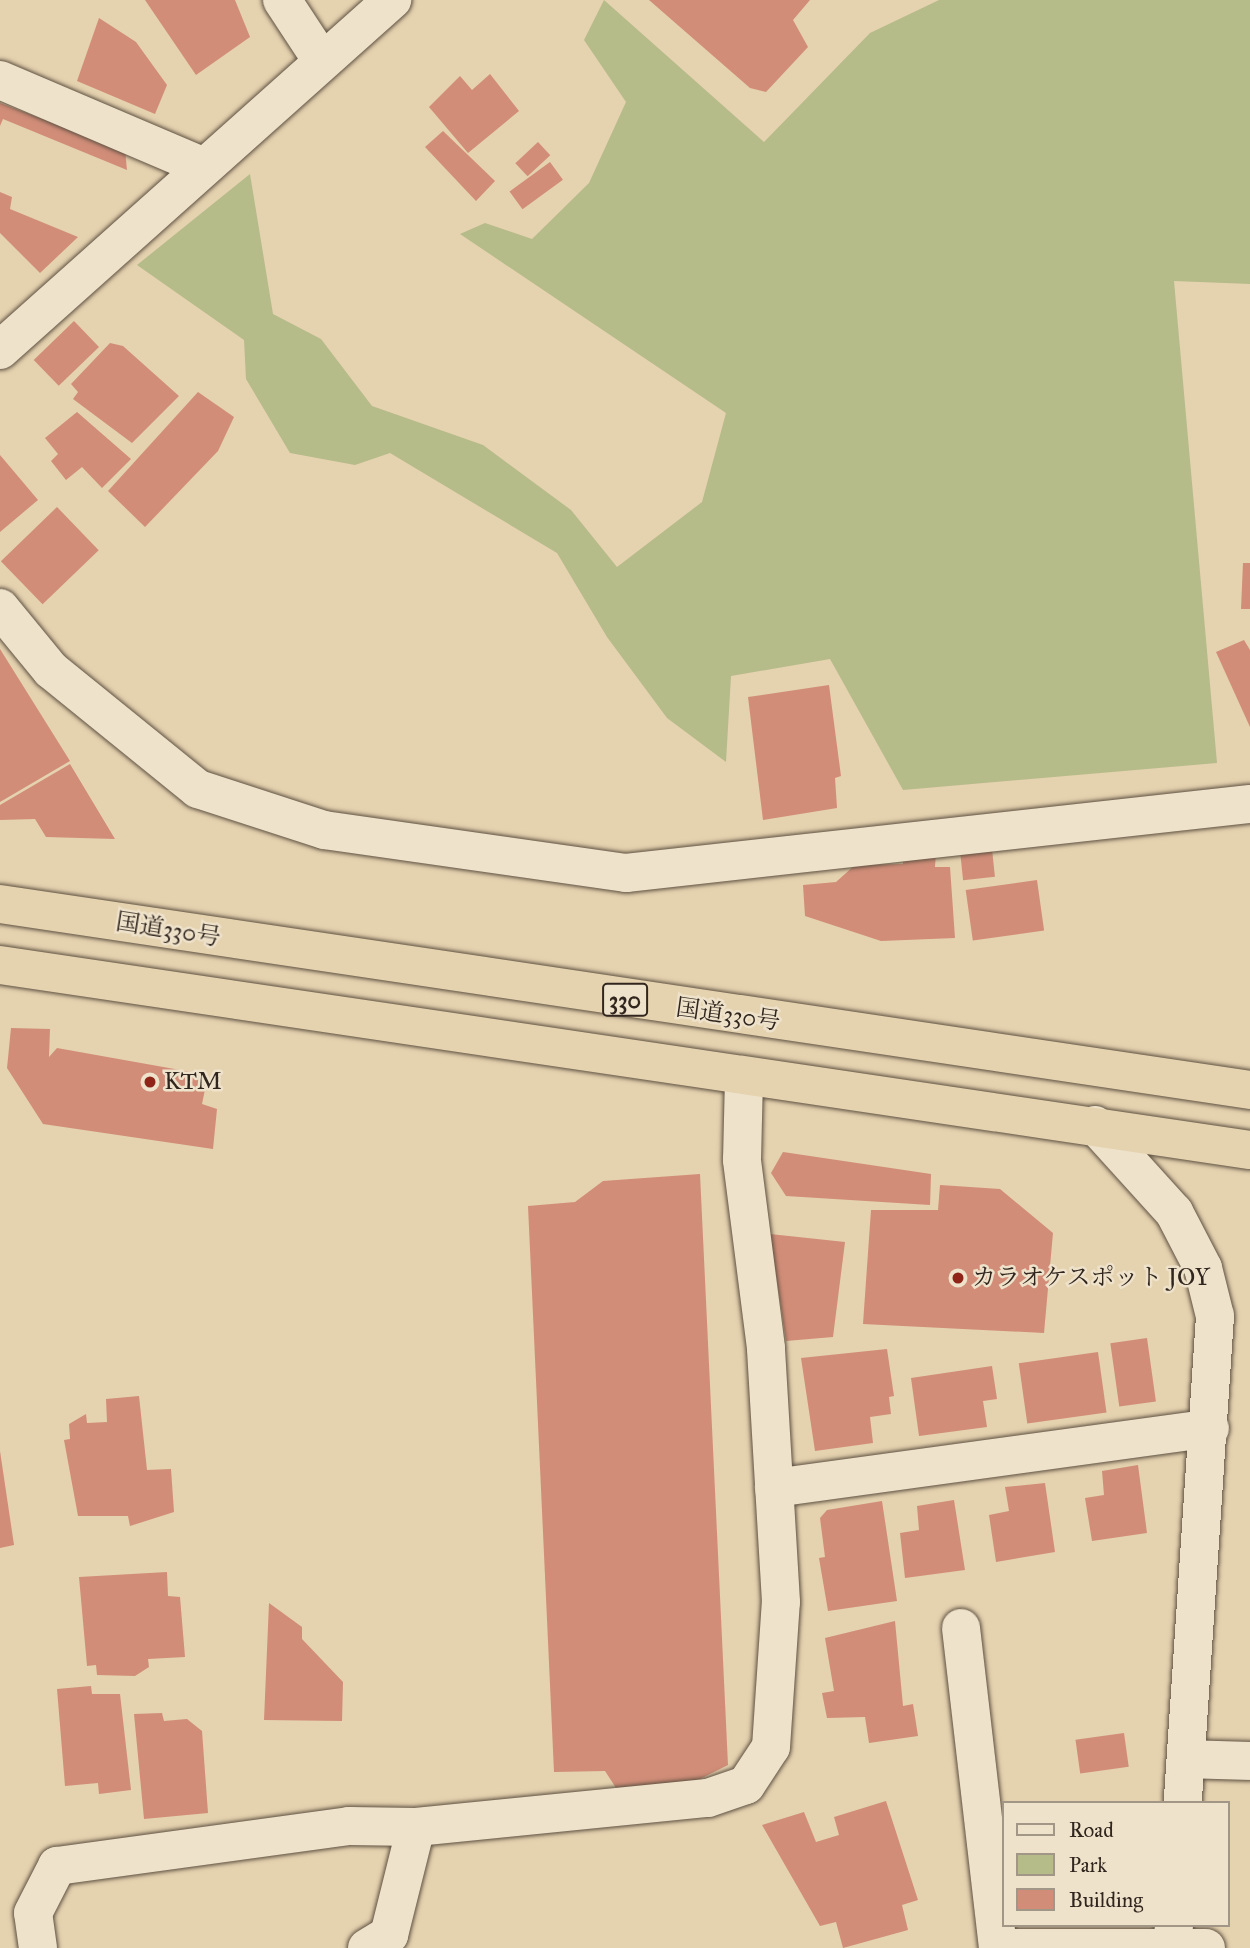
<!DOCTYPE html>
<meta charset="utf-8">
<style>
body{margin:0}
#map{position:relative;width:1250px;height:1948px;overflow:hidden;background:#e5d2af;font-family:"IM FELL Great Primer","Noto Serif JP",serif}
div>[style]{position:absolute}
[style*='--x']{left:calc(var(--x)*1px);top:calc(var(--y)*1px);width:calc(var(--w)*1px);rotate:calc(var(--a)*1deg)}
.green>*{inset:0;background:#b6bb8a}
.building>*{inset:0;background:#d18d78;transform-origin:0 0}
.roads{filter:drop-shadow(0 0 2px #5e5142) drop-shadow(0 0 2px #5e5142)}
.minor>*{height:38px;margin:-19px;padding:0 19px;transform-origin:19px;border-radius:19px;background:#eee2cb}
.tertiary>*{height:38px;margin:-19px;padding:0 19px;transform-origin:19px;border-radius:19px;background:#eee2cb}
.trunk>*{height:38px;margin:-19px;padding:0 19px;transform-origin:19px;border-radius:19px;background:#e5d2af}
.dots>*{width:19px;height:19px;translate:-50% -50%;box-sizing:border-box;border:4px solid #eee2cb;border-radius:50%}
span{translate:-50% -50%;white-space:nowrap;text-align:center;line-height:1.15;-webkit-text-stroke:5px #eee2cb;paint-order:stroke}
.shield-label span{padding:2px 5px;background:#eee2cb;border:2px solid;border-radius:5px;-webkit-text-stroke-width:0}
.shield-label{font-size:23px;color:#31261e;font-weight:700}
.street-label{font-size:24px;color:#31261e}
.poi-label{font-size:24px;color:#31261e}
.left{translate:0 -50%;text-align:left}
.legend{position:absolute;left:1002px;top:1801px;width:228px;height:126px;box-sizing:border-box;background:#eee2cb;border:2px solid #a29786;margin:0;padding:9px 12px;list-style:none;font-size:21px;color:#31261e}
.legend li{display:flex;align-items:center;gap:14px;height:35px}
.legend b{width:35px;border:2px solid #a29786}
</style>
<div id="map">
<div class="green">
<div style="clip-path:polygon(604px 0,764px 142px,870px 33px,939px 0,1250px 0,1250px 284px,1174px 281px,1217px 763px,903px 790px,830px 659px,731px 676px,726px 762px,667px 718px,607px 637px,557px 553px,390px 453px,355px 465px,290px 453px,246px 379px,244px 340px,137px 265px,250px 174px,273px 314px,321px 339px,372px 406px,483px 445px,571px 510px,617px 567px,702px 502px,726px 413px,460px 234px,485px 223px,532px 239px,589px 183px,626px 102px,584px 40px)"></div>
</div>
<div class="building">
<div style="clip-path:polygon(145px 0,235px 0,250px 37px,196px 75px)"></div>
<div style="clip-path:polygon(649px 0,810px 0,793px 20px,808px 47px,766px 92px,750px 88px)"></div>
<div style="clip-path:polygon(99px 18px,136px 42px,167px 85px,155px 114px,77px 81px)"></div>
<div style="clip-path:polygon(490px 74px,519px 111px,468px 153px,429px 107px,460px 76px,472px 90px)"></div>
<div style="clip-path:polygon(0 103px,125px 150px,127px 170px,3px 119px,0 126px)"></div>
<div style="clip-path:polygon(443px 131px,495px 181px,476px 201px,425px 147px)"></div>
<div style="left:538px;top:142px;width:18px;height:31px;rotate:47deg"></div>
<div style="left:550px;top:162px;width:22px;height:50px;rotate:54deg"></div>
<div style="clip-path:polygon(0 192px,12px 197px,10px 209px,78px 237px,40px 273px,0 233px)"></div>
<div style="left:74px;top:321px;width:36px;height:56px;rotate:46deg"></div>
<div style="clip-path:polygon(110px 343px,123px 346px,179px 396px,132px 443px,73px 399px,78px 392px,71px 384px)"></div>
<div style="clip-path:polygon(198px 392px,234px 417px,218px 451px,145px 527px,108px 491px)"></div>
<div style="clip-path:polygon(77px 412px,131px 459px,102px 488px,82px 467px,66px 480px,51px 461px,58px 454px,45px 438px)"></div>
<div style="clip-path:polygon(0 455px,38px 500px,0 532px)"></div>
<div style="left:57px;top:507px;width:60px;height:78px;rotate:46deg"></div>
<div style="clip-path:polygon(1243px 563px,1250px 563px,1250px 609px,1241px 609px)"></div>
<div style="clip-path:polygon(1244px 640px,1250px 650px,1250px 727px,1216px 652px)"></div>
<div style="clip-path:polygon(0 649px,70px 761px,0 802px)"></div>
<div style="clip-path:polygon(829px 685px,841px 776px,835px 778px,837px 808px,763px 820px,748px 697px)"></div>
<div style="clip-path:polygon(70px 764px,115px 839px,46px 837px,35px 819px,0 820px,0 805px)"></div>
<div style="left:992px;top:849px;width:28px;height:32px;rotate:84deg"></div>
<div style="clip-path:polygon(936px 852px,935px 867px,950px 867px,955px 938px,881px 941px,805px 916px,803px 885px,836px 882px,855px 865px,903px 864px,903px 855px)"></div>
<div style="left:1037px;top:880px;width:51px;height:72px;rotate:82deg"></div>
<div style="clip-path:polygon(11px 1028px,50px 1029px,49px 1057px,57px 1048px,208px 1075px,202px 1104px,217px 1109px,213px 1149px,43px 1124px,7px 1068px)"></div>
<div style="clip-path:polygon(783px 1152px,931px 1174px,930px 1205px,786px 1196px,771px 1173px)"></div>
<div style="clip-path:polygon(700px 1174px,728px 1765px,674px 1792px,618px 1791px,605px 1771px,554px 1772px,528px 1206px,575px 1202px,603px 1181px)"></div>
<div style="clip-path:polygon(940px 1185px,1000px 1189px,1053px 1233px,1044px 1333px,863px 1324px,871px 1210px,938px 1210px)"></div>
<div style="clip-path:polygon(770px 1234px,845px 1242px,833px 1337px,786px 1341px)"></div>
<div style="left:1147px;top:1338px;width:64px;height:37px;rotate:82deg"></div>
<div style="clip-path:polygon(887px 1349px,894px 1396px,889px 1397px,891px 1414px,870px 1417px,873px 1443px,815px 1451px,801px 1358px)"></div>
<div style="left:1098px;top:1352px;width:61px;height:80px;rotate:82deg"></div>
<div style="clip-path:polygon(992px 1366px,997px 1399px,983px 1401px,987px 1427px,919px 1436px,911px 1378px)"></div>
<div style="clip-path:polygon(139px 1396px,147px 1470px,171px 1469px,174px 1512px,130px 1526px,128px 1516px,78px 1516px,64px 1440px,70px 1439px,69px 1424px,86px 1414px,87px 1423px,107px 1422px,106px 1399px)"></div>
<div style="clip-path:polygon(0 1451px,14px 1545px,0 1548px)"></div>
<div style="clip-path:polygon(1138px 1465px,1147px 1533px,1092px 1541px,1085px 1498px,1104px 1495px,1102px 1471px)"></div>
<div style="clip-path:polygon(1045px 1483px,1055px 1552px,996px 1562px,989px 1515px,1009px 1511px,1005px 1487px)"></div>
<div style="clip-path:polygon(954px 1500px,965px 1570px,905px 1578px,900px 1533px,919px 1530px,917px 1506px)"></div>
<div style="clip-path:polygon(882px 1501px,897px 1601px,828px 1611px,819px 1558px,825px 1557px,820px 1518px,827px 1510px)"></div>
<div style="clip-path:polygon(167px 1572px,168px 1596px,180px 1597px,185px 1657px,148px 1659px,149px 1667px,135px 1676px,97px 1675px,96px 1665px,87px 1666px,79px 1577px)"></div>
<div style="clip-path:polygon(269px 1603px,302px 1627px,302px 1639px,343px 1682px,342px 1721px,264px 1720px)"></div>
<div style="clip-path:polygon(895px 1621px,903px 1706px,913px 1704px,918px 1736px,869px 1743px,865px 1717px,827px 1718px,822px 1693px,834px 1691px,825px 1638px)"></div>
<div style="clip-path:polygon(91px 1686px,92px 1694px,120px 1694px,131px 1790px,99px 1794px,98px 1783px,65px 1786px,57px 1689px)"></div>
<div style="clip-path:polygon(162px 1713px,164px 1721px,187px 1719px,202px 1731px,208px 1813px,144px 1819px,134px 1714px)"></div>
<div style="left:1124px;top:1733px;width:34px;height:49px;rotate:82deg"></div>
<div style="clip-path:polygon(886px 1801px,918px 1900px,902px 1905px,908px 1930px,843px 1948px,836px 1922px,820px 1926px,762px 1825px,804px 1812px,816px 1842px,839px 1835px,834px 1817px)"></div>
</div>
<div class="roads">
<div class="minor">
<div style="--x:282;--y:0;--w:73;--a:56.7"></div>
<div style="--x:0;--y:80;--w:222;--a:23.1"></div>
<div style="--x:0;--y:350;--w:526;--a:-41.76"></div>
<div style="--x:0;--y:608;--w:80;--a:50.6"></div>
<div style="--x:51;--y:670;--w:189;--a:39"></div>
<div style="--x:198;--y:789;--w:133;--a:18"></div>
<div style="--x:324;--y:830;--w:305;--a:8.1"></div>
<div style="--x:626;--y:873;--w:628;--a:-6.31"></div>
<div style="--x:774;--y:1488;--w:440;--a:-7.8"></div>
<div style="--x:961;--y:1628;--w:322;--a:83.4"></div>
<div style="--x:38;--y:1948;--w:35;--a:-98"></div>
<div style="--x:33;--y:1913;--w:53;--a:-62.9"></div>
<div style="--x:57;--y:1866;--w:295;--a:-7.8"></div>
<div style="--x:349;--y:1826;--w:67;--a:0.9"></div>
<div style="--x:367;--y:1948;--w:26;--a:-31"></div>
<div style="--x:389;--y:1935;--w:111;--a:-76"></div>
<div style="--x:416;--y:1827;--w:293;--a:-5.7"></div>
<div style="--x:708;--y:1798;--w:40;--a:-18.9"></div>
<div style="--x:746;--y:1785;--w:45;--a:-56.7"></div>
<div style="--x:771;--y:1747;--w:145;--a:-86.1"></div>
<div style="--x:781;--y:1602;--w:254;--a:-93.4"></div>
<div style="--x:766;--y:1348;--w:190;--a:-97.3"></div>
<div style="--x:742;--y:1160;--w:80;--a:-88.6"></div>
<div style="--x:1011;--y:1948;--w:195;--a:0"></div>
</div>
<div class="tertiary">
<div style="--x:1095;--y:1125;--w:118;--a:47.8"></div>
<div style="--x:1174;--y:1212;--w:63;--a:62.6"></div>
<div style="--x:1203;--y:1268;--w:49;--a:76"></div>
<div style="--x:1215;--y:1316;--w:488;--a:93.8"></div>
<div style="--x:1186;--y:1759;--w:64;--a:1.8"></div>
<div style="--x:1172;--y:1948;--w:23;--a:-85"></div>
</div>
<div class="trunk">
<div style="--x:0;--y:904;--w:1264;--a:8.46"></div>
<div style="--x:0;--y:965;--w:1264;--a:8.42"></div>
</div>
</div>
<div class="dots">
<div style="left:150px;top:1082px;background:#8f2418"></div>
<div style="left:958px;top:1278px;background:#8f2418"></div>
</div>
<div class="shield-label">
<span style="left:625px;top:1000px">330</span>
</div>
<div class="street-label">
<span style="left:168px;top:930px;rotate:9deg">国道330号</span>
<span style="left:728px;top:1015px;rotate:8deg">国道330号</span>
</div>
<div class="poi-label">
<span class="left" style="left:164px;top:1082px">KTM</span>
<span class="left" style="left:972px;top:1278px">カラオケスポット JOY</span>
</div>
<ul class="legend">
<li><b style="height:9px;background:#eee2cb"></b>Road</li>
<li><b style="height:19px;background:#b6bb8a"></b>Park</li>
<li><b style="height:19px;background:#d18d78"></b>Building</li>
</ul>
</div>
